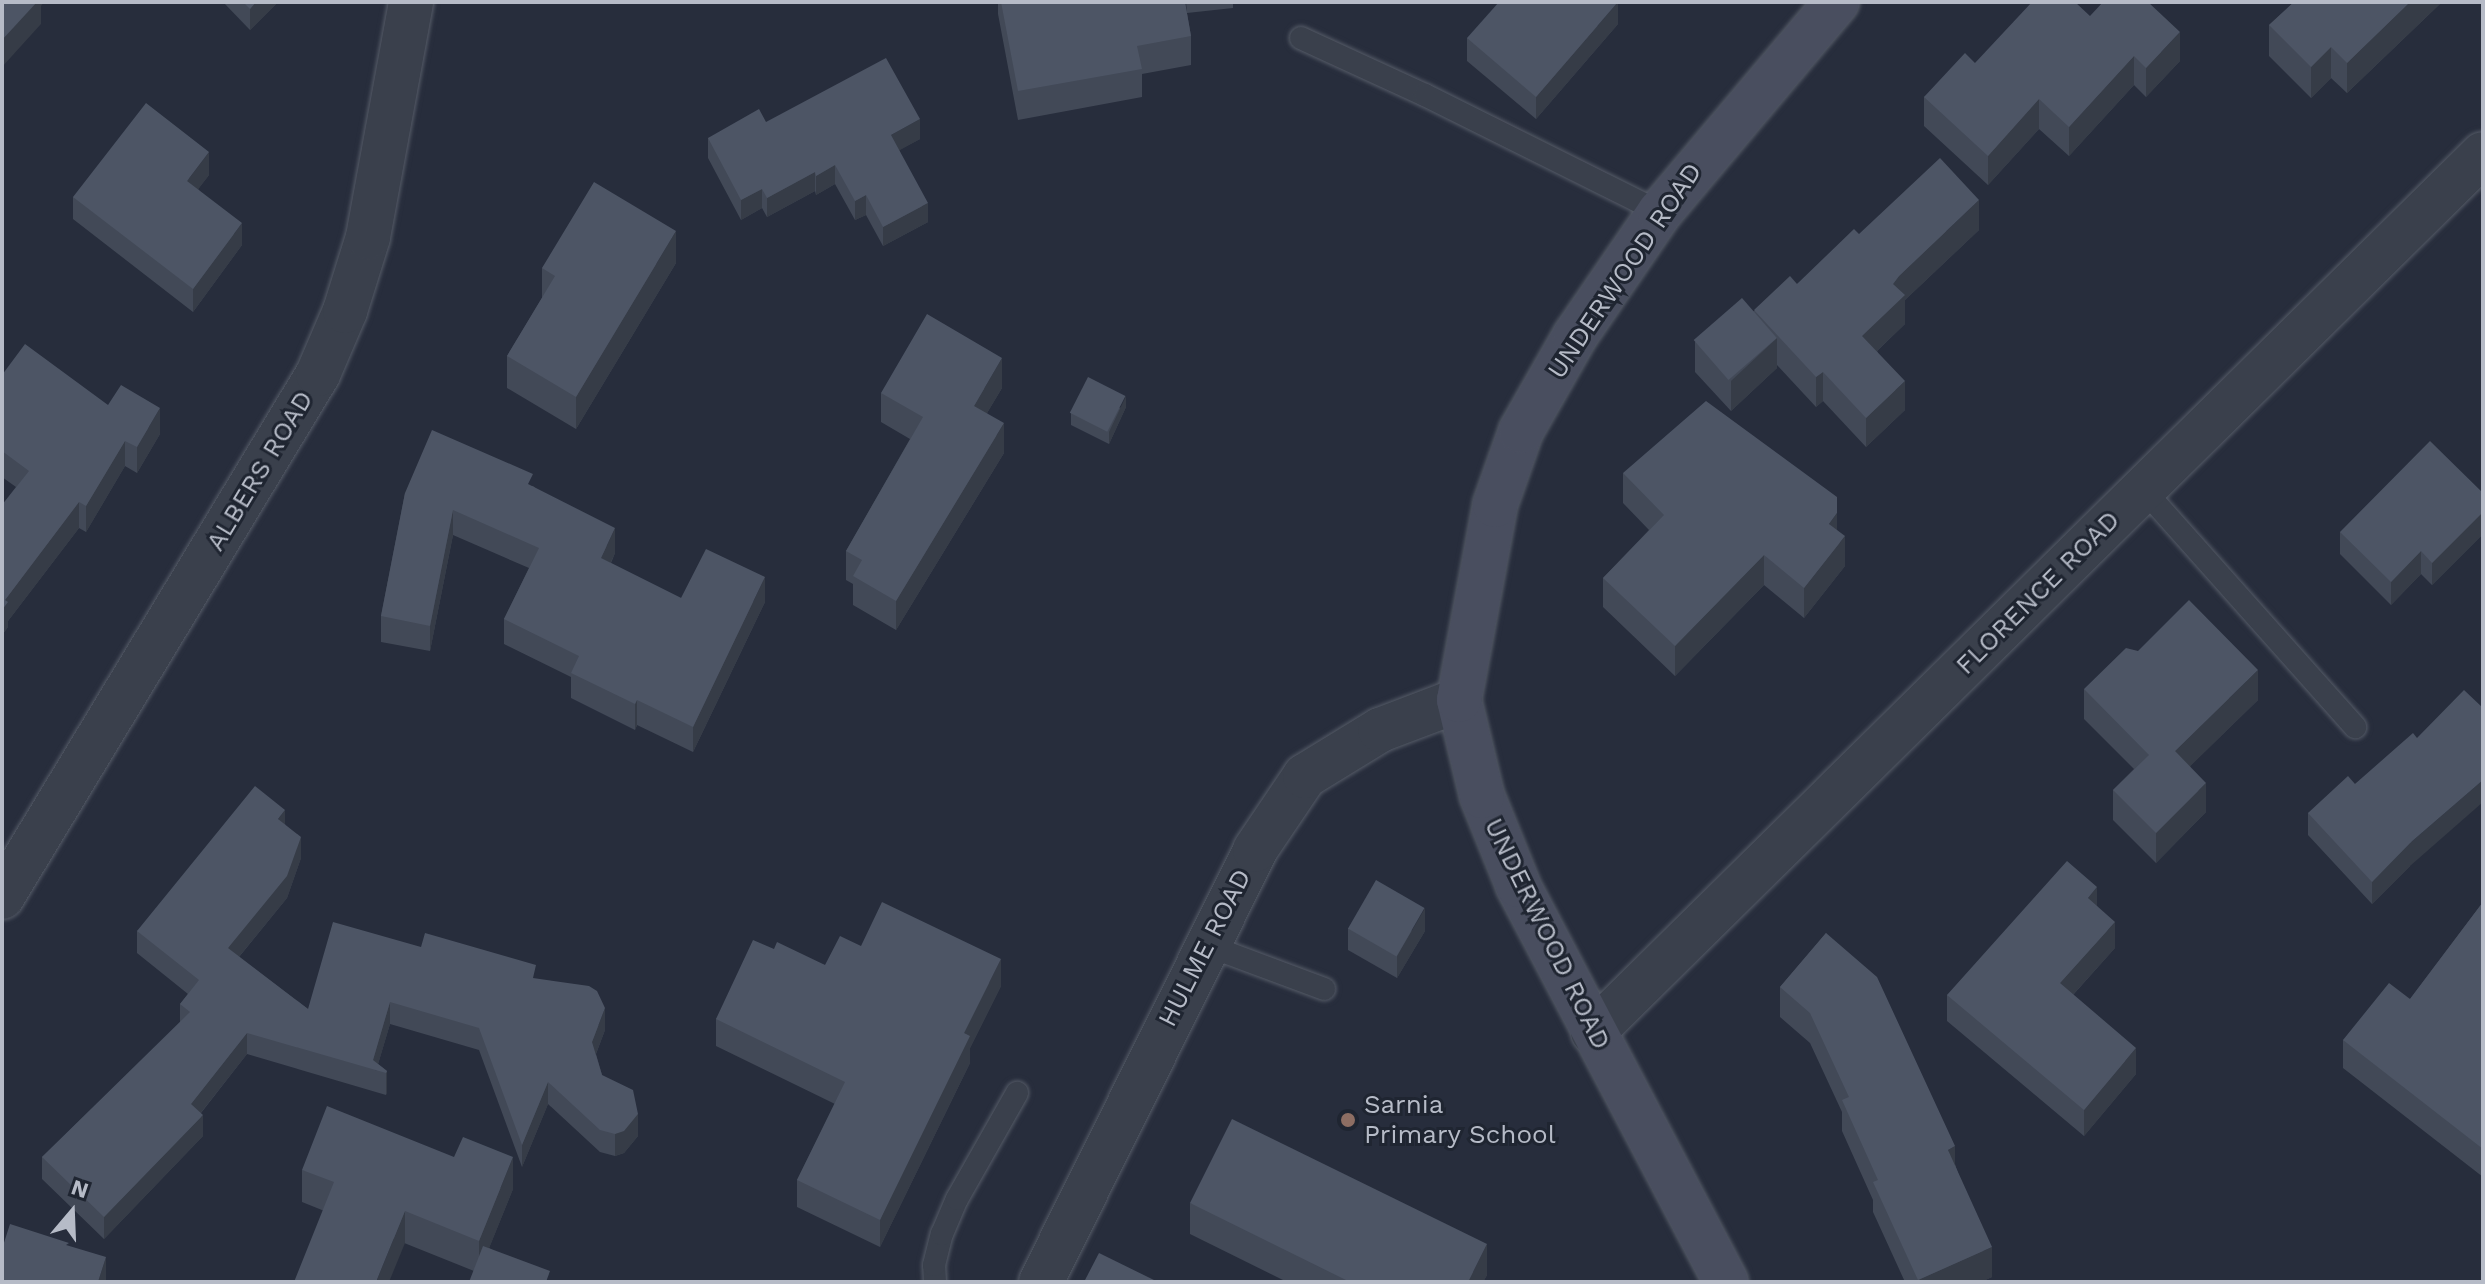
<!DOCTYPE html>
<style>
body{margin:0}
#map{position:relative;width:2485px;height:1284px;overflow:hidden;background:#272d3c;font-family:"Work Sans",sans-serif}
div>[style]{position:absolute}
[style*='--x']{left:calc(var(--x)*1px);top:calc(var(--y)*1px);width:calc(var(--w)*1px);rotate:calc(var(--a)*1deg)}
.roads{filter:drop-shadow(0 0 2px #555b67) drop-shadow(0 0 2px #555b67)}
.service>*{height:22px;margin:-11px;padding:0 11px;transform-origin:11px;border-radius:11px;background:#3a404c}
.minor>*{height:44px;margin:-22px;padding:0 22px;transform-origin:22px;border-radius:22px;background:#3a404c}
.secondary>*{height:44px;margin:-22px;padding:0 22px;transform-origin:22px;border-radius:22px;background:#494e5f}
.wall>*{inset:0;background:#424957}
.shaded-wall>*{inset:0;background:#363c47}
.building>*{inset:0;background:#4d5565;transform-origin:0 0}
.dots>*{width:22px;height:22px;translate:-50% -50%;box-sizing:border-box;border:4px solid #1f2531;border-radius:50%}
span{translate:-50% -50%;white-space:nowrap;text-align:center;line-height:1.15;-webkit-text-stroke:6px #1f2531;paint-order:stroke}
.street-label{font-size:26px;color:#b6bbc7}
.poi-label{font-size:26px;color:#b6bbc7}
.left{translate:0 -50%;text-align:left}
.frame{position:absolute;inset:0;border:4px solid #b6bbc7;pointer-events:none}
.north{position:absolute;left:32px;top:1172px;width:80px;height:80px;-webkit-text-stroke:6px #1f2531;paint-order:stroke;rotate:19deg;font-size:22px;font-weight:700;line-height:32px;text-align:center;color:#b6bbc7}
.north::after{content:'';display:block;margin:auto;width:28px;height:36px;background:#b6bbc7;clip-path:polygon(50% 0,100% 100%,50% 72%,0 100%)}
</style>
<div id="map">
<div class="roads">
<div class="service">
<div style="--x:1301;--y:38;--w:136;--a:24.7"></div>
<div style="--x:1425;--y:95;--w:263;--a:26.5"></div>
<div style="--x:2143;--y:489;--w:319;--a:48.3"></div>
<div style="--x:1206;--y:945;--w:126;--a:20.4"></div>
<div style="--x:935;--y:1282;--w:17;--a:-93"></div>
<div style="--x:934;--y:1265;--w:32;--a:-76"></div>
<div style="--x:942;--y:1234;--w:38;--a:-67"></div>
<div style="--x:957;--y:1199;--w:122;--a:-60.5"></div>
</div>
<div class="minor">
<div style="--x:2;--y:897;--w:611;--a:-58.86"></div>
<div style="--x:318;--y:374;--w:69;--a:-66.8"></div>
<div style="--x:345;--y:311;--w:77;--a:-72.7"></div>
<div style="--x:368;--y:237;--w:239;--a:-79.6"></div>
<div style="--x:1593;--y:1032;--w:1250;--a:-44.61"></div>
<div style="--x:1041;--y:1282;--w:482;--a:-63.6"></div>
<div style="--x:1255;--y:850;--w:89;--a:-56"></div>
<div style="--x:1305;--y:776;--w:88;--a:-31.5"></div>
<div style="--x:1380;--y:730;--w:85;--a:-20.8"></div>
</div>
<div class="secondary">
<div style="--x:1726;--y:1282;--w:448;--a:-117.7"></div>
<div style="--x:1518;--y:885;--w:96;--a:-112"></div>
<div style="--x:1482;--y:796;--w:99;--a:-103.5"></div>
<div style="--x:1459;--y:700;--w:198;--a:-79.5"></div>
<div style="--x:1495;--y:505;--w:78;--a:-70.6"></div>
<div style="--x:1521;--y:431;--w:109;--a:-60.4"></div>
<div style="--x:1575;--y:336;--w:150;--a:-55.6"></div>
<div style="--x:1660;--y:212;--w:275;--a:-49.9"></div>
</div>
</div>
<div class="wall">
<div style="clip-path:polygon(223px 2px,278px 2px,250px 30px)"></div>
<div style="clip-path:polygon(998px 2px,1185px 2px,1191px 36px,1191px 65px,1142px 74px,1142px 97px,1018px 120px,998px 14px)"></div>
<div style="clip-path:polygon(1186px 2px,1233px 2px,1233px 8px,1187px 13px)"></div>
<div style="clip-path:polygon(2294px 2px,2442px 2px,2347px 93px,2331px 78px,2311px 98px,2269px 56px,2269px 25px)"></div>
<div style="clip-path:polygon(2090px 16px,2180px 61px,2146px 97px,2134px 85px,2069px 156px,2039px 129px,1988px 185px,1924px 126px,1924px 97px,1975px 63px)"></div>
<div style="clip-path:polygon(1618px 24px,1536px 119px,1467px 61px,1467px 38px)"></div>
<div style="clip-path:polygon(766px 122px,920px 139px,899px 150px,928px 222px,883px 246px,866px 215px,855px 220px,835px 184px,816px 195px,815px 191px,767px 217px,762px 208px,741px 220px,708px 158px,708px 138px)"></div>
<div style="clip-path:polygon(209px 175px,198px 189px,242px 245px,193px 312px,73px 219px,73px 197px)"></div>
<div style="clip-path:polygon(1979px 230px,1905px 300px,1905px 324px,1877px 351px,1905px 410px,1866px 447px,1823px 401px,1816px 407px,1777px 365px,1777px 368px,1731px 411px,1695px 372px,1695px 342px,1754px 311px,1797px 284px,1859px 234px)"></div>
<div style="clip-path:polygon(676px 263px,576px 429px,507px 388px,507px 356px,542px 298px,542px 268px)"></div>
<div style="clip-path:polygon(2px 375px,108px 405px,160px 434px,137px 473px,125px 466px,86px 532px,79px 528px,8px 621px,8px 627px,2px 635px,2px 505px,16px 487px,2px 477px)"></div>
<div style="clip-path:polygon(1002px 388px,987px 413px,1004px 453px,896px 630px,853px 605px,853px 584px,846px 580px,846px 551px,910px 439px,881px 422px,881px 393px)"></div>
<div style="clip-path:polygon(1126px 407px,1109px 444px,1071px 425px,1071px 413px)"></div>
<div style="clip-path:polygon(1623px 473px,1837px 530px,1845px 566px,1804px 618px,1764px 585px,1675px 676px,1603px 607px,1603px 578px,1649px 530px,1623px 503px)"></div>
<div style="clip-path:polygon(533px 486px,615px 553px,611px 563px,681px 598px,765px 602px,693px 752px,637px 725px,635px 730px,571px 698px,571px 677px,504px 644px,504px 619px,529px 568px,453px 535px,430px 651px,381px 642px,381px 616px,405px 493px)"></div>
<div style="clip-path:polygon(2483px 493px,2483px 534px,2432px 585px,2421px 574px,2391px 605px,2340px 554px,2340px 532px)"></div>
<div style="clip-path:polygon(2084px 689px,2258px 700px,2190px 766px,2206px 812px,2156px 863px,2113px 820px,2113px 790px,2134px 769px,2084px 719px)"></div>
<div style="clip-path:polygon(2417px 738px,2410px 866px,2372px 904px,2308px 835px,2308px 813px,2355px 784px)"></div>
<div style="clip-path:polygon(285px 824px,301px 858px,287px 898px,239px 957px,308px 1009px,536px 979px,605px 1030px,596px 1054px,602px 1075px,638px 1136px,624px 1153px,615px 1156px,600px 1152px,548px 1104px,522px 1167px,479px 1050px,390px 1024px,378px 1064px,387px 1071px,387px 1092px,386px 1095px,247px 1054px,201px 1113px,203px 1136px,104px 1239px,42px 1179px,42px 1157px,180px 1023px,180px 1004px,188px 994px,137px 953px,137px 931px)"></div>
<div style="clip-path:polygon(2483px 902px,2483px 1177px,2343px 1068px,2343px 1040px,2410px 999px)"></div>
<div style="clip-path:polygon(2097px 906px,2115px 948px,2073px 995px,2136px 1074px,2084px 1136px,1947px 1021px,1947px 995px)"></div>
<div style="clip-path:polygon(1348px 928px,1425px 931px,1397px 978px,1348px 950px)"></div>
<div style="clip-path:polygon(1826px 933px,1955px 1164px,1992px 1277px,1981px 1282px,1905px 1282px,1873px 1212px,1873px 1200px,1842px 1131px,1842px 1112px,1810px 1043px,1780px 1017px,1780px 987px)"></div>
<div style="clip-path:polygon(861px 946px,1001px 986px,970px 1048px,970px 1063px,880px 1247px,797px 1207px,797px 1180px,835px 1104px,716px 1046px,716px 1019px,774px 949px,825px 965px)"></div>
<div style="clip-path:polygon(302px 1170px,513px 1189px,489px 1248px,550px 1282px,474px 1271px,302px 1202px)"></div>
<div style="clip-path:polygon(1190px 1203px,1487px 1275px,1483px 1282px,1287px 1282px,1190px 1234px)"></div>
</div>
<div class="shaded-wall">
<div style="clip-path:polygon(33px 2px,44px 2px,41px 6px,41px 24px,2px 67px,2px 40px)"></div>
<div style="clip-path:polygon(256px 2px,278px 2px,250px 30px,250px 9px)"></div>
<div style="clip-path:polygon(1618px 2px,1618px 24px,1536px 119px,1536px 97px)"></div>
<div style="clip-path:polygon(2410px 2px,2442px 2px,2347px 93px,2347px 63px)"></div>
<div style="clip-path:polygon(2180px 32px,2180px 61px,2146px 97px,2146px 68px)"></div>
<div style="clip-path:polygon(2331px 47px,2331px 78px,2311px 98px,2311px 67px)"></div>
<div style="clip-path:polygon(2134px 56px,2134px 85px,2069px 156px,2069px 127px)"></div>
<div style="clip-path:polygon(2039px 99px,2039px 129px,1988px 185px,1988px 156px)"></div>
<div style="clip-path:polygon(920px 119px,920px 139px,891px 155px,891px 135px)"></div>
<div style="clip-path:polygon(209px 152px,209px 175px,187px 204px,187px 181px)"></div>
<div style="clip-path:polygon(835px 165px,835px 184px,816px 195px,816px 176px)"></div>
<div style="clip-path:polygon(815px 172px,815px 191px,767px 217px,767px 198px)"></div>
<div style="clip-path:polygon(762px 189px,762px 208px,741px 220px,741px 200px)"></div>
<div style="clip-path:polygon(866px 195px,866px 215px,855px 220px,855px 201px)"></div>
<div style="clip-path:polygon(1979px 200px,1979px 230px,1905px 300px,1905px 324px,1862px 365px,1862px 336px,1893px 284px,1899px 276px)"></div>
<div style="clip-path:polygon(928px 203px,928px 222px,883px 246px,883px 227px)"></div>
<div style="clip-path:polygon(242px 223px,242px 245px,193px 312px,193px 289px)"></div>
<div style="clip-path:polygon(676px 231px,676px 263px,576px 429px,576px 397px)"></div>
<div style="clip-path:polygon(1777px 338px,1777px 368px,1731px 411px,1731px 381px)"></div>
<div style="clip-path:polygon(1002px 358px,1002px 388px,974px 435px,974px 406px)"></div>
<div style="clip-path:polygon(1823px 372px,1823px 401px,1816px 407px,1816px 377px)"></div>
<div style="clip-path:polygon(1905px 381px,1905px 410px,1866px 447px,1866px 418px)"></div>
<div style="clip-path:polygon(1126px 396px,1126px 407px,1109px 444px,1109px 432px)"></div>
<div style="clip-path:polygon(160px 408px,160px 434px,137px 473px,137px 447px)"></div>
<div style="clip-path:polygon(1004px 423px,1004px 453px,896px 630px,896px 601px)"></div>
<div style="clip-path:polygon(125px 441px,125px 466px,86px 532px,86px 506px)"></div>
<div style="clip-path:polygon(79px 502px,79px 528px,8px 621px,8px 627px,2px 635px,2px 610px,5px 600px)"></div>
<div style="clip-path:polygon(453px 510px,453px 535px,430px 651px,430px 626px)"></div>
<div style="clip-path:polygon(2483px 512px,2483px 534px,2432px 585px,2432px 563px)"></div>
<div style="clip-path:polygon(1837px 513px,1837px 543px,1829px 524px)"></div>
<div style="clip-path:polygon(615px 528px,615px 553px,601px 583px,601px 558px)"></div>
<div style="clip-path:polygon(1845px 536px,1845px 566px,1804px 618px,1804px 588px)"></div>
<div style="clip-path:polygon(2421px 551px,2421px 574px,2391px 605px,2391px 582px)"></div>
<div style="clip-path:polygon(1764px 555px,1764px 585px,1675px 676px,1675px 646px)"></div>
<div style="clip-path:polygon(765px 577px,765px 602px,693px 752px,693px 727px)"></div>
<div style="clip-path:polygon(2258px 670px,2258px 700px,2175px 781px,2175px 751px)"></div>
<div style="clip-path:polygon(637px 700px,637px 725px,635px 730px,635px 704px)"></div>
<div style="clip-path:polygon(2483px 780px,2483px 802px,2410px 866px,2372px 904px,2372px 882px,2410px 843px)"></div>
<div style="clip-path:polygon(2206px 783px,2206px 812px,2156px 863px,2156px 833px)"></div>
<div style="clip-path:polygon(285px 810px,285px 832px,278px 819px)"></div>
<div style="clip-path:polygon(301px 837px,301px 858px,287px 898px,228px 970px,228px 948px)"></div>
<div style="clip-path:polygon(2097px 887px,2097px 914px,2088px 898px)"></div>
<div style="clip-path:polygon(1425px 908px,1425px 931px,1397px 978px,1397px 956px)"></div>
<div style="clip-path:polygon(2115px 922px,2115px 948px,2060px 1009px,2060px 983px)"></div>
<div style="clip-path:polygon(1001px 959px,1001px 986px,970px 1048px,970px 1063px,880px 1247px,880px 1220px,964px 1033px)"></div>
<div style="clip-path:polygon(390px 1002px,390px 1024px,376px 1071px,373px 1060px)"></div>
<div style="clip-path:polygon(605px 1008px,605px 1030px,592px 1064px,592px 1042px)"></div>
<div style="clip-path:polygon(247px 1033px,247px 1054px,191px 1125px,191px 1104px)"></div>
<div style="clip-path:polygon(2136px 1048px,2136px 1074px,2084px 1136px,2084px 1110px)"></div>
<div style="clip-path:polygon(387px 1071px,387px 1092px,386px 1095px,386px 1073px)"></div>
<div style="clip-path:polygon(548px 1082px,548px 1104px,522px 1167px,522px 1145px)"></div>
<div style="clip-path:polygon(638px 1114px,638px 1136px,624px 1153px,615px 1156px,615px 1134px)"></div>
<div style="clip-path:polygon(203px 1115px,203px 1136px,104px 1239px,104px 1217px)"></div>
<div style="clip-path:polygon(1955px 1146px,1955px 1177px,1948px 1150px)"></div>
<div style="clip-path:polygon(513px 1157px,513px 1189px,479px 1273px,479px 1241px)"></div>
<div style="clip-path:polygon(405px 1211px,405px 1243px,389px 1282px,376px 1282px)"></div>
<div style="clip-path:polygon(1487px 1244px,1487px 1275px,1483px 1282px,1468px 1282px)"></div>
<div style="clip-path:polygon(1992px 1247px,1992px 1277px,1981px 1282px,1918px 1282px,1918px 1280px)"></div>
<div style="clip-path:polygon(106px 1257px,106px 1282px,98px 1282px)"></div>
</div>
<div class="building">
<div style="clip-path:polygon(2px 2px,37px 2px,2px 40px)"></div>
<div style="clip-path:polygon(243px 2px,256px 2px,250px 9px)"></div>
<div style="clip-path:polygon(1001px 2px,1185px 2px,1191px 36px,1137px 46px,1142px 69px,1018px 91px)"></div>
<div style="clip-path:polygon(1499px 2px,1618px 2px,1536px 97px,1467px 38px)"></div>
<div style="clip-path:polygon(2032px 2px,2075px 2px,2090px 16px,2103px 2px,2148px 2px,2180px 32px,2146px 68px,2134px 56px,2069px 127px,2039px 99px,1988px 156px,1924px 97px,1965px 53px,1975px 63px)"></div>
<div style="clip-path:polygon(2294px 2px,2410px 2px,2347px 63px,2331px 47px,2311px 67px,2269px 25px)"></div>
<div style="clip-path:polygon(886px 58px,920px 119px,891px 135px,928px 203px,883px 227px,866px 195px,855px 201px,835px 165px,816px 176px,815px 172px,767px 198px,762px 189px,741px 200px,708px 138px,759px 109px,766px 122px)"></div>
<div style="clip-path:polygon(146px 103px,209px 152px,187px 181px,242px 223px,193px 289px,73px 197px)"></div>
<div style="clip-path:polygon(1940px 158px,1979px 200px,1899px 276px,1893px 284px,1905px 295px,1862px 336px,1905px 381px,1866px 418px,1823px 372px,1816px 377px,1754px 310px,1790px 276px,1797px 284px,1854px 229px,1859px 234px)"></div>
<div style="clip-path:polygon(594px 182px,676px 231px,576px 397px,507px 356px,555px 276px,542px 268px)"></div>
<div style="left:1742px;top:298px;width:53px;height:64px;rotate:49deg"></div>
<div style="clip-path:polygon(927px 314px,1002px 358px,974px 406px,1004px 423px,896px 601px,853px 576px,862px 560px,846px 551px,923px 417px,881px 393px)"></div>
<div style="clip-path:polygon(25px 344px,108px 405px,121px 385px,160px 408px,137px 447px,125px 441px,86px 506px,79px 502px,5px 600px,8px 602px,2px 610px,2px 505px,29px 471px,2px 451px,2px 375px)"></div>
<div style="left:1088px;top:377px;width:42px;height:40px;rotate:27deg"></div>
<div style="clip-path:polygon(1706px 401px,1837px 497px,1837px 513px,1829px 524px,1845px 536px,1804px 588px,1764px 555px,1675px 646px,1603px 578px,1664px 515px,1623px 473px)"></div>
<div style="clip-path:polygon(432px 430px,533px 474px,528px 484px,615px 528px,601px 558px,681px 598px,706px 549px,765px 577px,693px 727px,637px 700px,635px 704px,571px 673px,579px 656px,504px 619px,539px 548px,453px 510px,430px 626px,381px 616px,405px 493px)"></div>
<div style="clip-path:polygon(2430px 441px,2483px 493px,2483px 512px,2432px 563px,2421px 551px,2391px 582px,2340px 532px)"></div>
<div style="clip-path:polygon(2189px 600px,2258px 670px,2175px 751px,2206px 783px,2156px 833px,2113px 790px,2149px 755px,2084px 689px,2126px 648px,2138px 651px)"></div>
<div style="clip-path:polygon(2464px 690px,2483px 708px,2483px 780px,2410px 843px,2372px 882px,2308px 813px,2348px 776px,2355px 784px,2413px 733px,2417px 738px)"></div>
<div style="clip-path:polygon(255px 786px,285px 810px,278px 819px,301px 837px,287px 876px,228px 948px,308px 1009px,333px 922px,421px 947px,425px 933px,536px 965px,533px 978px,589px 986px,597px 991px,605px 1008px,592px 1042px,602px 1075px,633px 1090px,638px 1114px,624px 1131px,615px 1134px,600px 1130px,548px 1082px,522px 1145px,479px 1028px,390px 1002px,373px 1060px,387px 1071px,386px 1073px,247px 1033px,191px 1104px,203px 1115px,104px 1217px,42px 1157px,190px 1012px,180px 1004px,199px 980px,137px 931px)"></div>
<div style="clip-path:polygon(2067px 861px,2097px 887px,2088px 898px,2115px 922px,2060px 983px,2136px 1048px,2084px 1110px,1947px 995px)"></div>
<div style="left:1376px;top:880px;width:56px;height:56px;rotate:30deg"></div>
<div style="clip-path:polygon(882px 902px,1001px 959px,964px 1033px,970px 1036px,880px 1220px,797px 1180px,845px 1082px,716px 1019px,753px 940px,774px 949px,777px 942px,825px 965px,840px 936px,861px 946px)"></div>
<div style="clip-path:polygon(2483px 902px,2483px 1149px,2343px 1040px,2389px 983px,2410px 999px)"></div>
<div style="clip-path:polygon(1826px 933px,1877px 977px,1955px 1146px,1948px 1150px,1992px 1247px,1918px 1280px,1873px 1182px,1878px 1180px,1842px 1100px,1849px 1097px,1810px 1013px,1780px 987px)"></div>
<div style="clip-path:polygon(327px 1106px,454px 1157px,463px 1137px,513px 1157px,479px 1241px,405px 1211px,376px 1282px,294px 1282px,334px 1182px,302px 1170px)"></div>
<div style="clip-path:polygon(1232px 1119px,1487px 1244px,1468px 1282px,1350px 1282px,1190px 1203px)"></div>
<div style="clip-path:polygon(10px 1224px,69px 1243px,66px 1245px,106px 1257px,98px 1282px,2px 1282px,2px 1249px)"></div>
<div style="clip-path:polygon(483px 1246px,550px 1271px,546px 1282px,469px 1282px)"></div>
<div style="clip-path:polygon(1099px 1253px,1158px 1282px,1084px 1282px)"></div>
</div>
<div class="dots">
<div style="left:1348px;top:1120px;background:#8d6e63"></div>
</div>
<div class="street-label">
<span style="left:1625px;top:271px;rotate:-56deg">UNDERWOOD ROAD</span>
<span style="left:260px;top:471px;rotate:-59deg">ALBERS ROAD</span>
<span style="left:2038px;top:593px;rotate:-45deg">FLORENCE ROAD</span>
<span style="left:1547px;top:934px;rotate:64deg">UNDERWOOD ROAD</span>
<span style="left:1205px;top:948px;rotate:-63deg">HULME ROAD</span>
</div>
<div class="poi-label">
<span class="left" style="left:1364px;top:1120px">Sarnia<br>Primary School</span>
</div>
<div class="frame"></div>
<div class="north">N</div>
</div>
